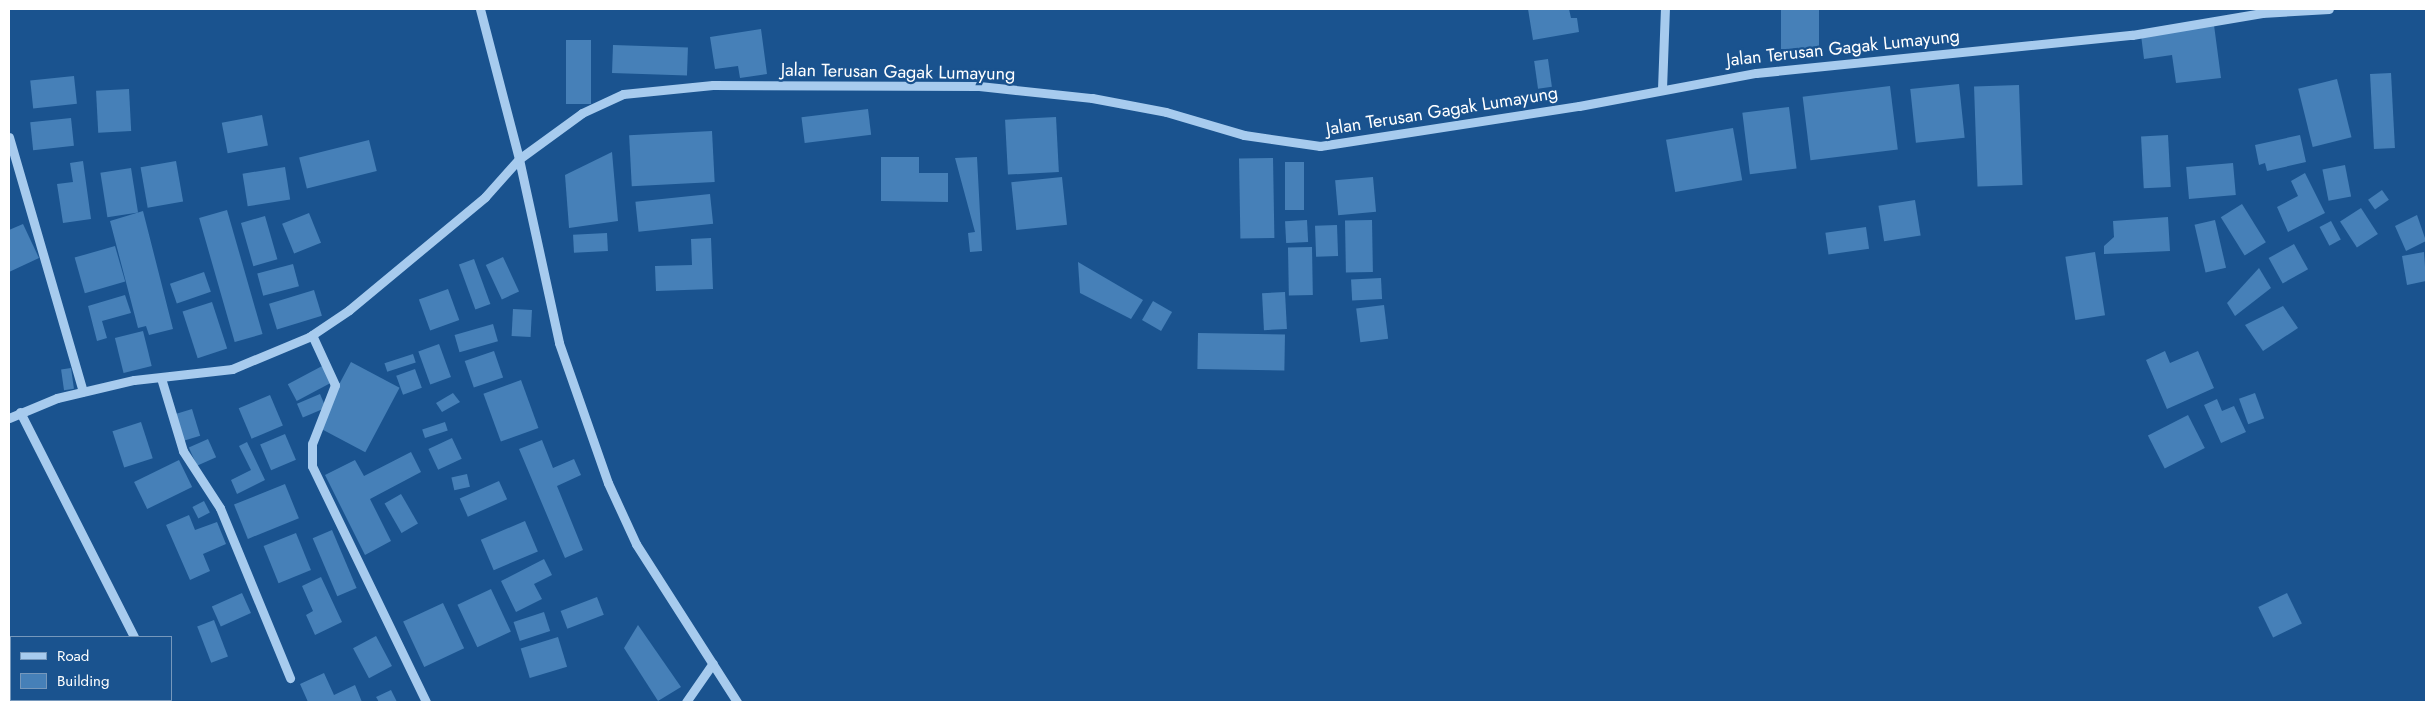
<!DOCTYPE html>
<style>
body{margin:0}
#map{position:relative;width:2435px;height:711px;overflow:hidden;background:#1a538f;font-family:Jost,sans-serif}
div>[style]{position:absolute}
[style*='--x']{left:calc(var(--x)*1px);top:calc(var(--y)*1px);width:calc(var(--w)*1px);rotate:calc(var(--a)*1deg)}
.building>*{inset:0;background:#4680b8;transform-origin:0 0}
.minor>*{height:9px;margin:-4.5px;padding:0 4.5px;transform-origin:4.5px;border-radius:4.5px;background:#a7cbee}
span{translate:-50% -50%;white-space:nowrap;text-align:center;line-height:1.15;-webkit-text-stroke:4.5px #1a538f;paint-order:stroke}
.street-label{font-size:18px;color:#fff}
.frame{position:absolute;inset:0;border:10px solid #fff;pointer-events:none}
.legend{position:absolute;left:10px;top:636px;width:162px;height:65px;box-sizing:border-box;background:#1a538f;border:1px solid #7698bc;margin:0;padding:6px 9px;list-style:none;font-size:15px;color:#fff}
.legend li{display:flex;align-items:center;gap:10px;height:25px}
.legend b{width:25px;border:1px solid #7698bc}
</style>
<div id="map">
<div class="building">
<div style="clip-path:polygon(1528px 9px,1569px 9px,1571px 18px,1577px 18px,1579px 32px,1533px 40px)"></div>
<div style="left:1781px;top:9px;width:38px;height:40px"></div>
<div style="clip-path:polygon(2214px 25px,2221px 78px,2176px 83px,2172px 55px,2144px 59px,2141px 35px)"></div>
<div style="clip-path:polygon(761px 29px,767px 74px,740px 78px,738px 66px,715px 69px,710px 37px)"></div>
<div style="left:566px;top:40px;width:25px;height:64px"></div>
<div style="left:613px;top:45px;width:75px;height:28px;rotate:2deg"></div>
<div style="left:1548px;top:59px;width:28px;height:14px;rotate:82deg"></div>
<div style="left:2391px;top:73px;width:75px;height:21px;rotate:87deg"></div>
<div style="left:74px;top:76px;width:28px;height:44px;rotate:84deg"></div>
<div style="left:2337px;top:79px;width:60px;height:40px;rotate:76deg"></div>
<div style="left:1959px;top:84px;width:54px;height:49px;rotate:84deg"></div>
<div style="left:2019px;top:85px;width:100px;height:45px;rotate:88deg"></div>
<div style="left:1890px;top:86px;width:64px;height:88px;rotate:83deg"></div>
<div style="left:129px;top:89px;width:42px;height:33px;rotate:87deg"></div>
<div style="left:1789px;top:107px;width:62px;height:47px;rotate:83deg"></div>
<div style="left:868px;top:109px;width:26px;height:67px;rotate:83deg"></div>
<div style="left:262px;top:115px;width:31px;height:41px;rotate:79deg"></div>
<div style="left:1056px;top:117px;width:55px;height:51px;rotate:87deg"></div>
<div style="left:71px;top:118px;width:28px;height:41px;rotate:84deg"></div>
<div style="left:1733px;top:128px;width:53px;height:68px;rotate:80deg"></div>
<div style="left:712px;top:131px;width:51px;height:83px;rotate:87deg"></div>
<div style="left:2168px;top:135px;width:52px;height:27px;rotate:87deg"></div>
<div style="clip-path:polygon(2300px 135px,2306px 162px,2267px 171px,2265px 163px,2259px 165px,2255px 145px)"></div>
<div style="left:369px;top:140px;width:32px;height:72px;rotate:76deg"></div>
<div style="clip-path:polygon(612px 152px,618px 221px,569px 228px,565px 175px)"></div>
<div style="clip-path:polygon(881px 157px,919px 157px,919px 173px,948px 173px,948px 202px,881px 201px)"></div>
<div style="clip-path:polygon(977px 157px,982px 251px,970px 252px,968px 233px,975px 232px,955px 158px)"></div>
<div style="left:1273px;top:158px;width:80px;height:34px;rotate:89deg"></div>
<div style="clip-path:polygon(83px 161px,91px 219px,63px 223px,57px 184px,73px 182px,70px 163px)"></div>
<div style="left:176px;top:161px;width:41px;height:36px;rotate:80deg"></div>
<div style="left:1285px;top:162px;width:19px;height:48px"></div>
<div style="left:2233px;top:163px;width:32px;height:47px;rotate:85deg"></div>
<div style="left:2345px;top:165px;width:32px;height:23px;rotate:79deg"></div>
<div style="left:285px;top:167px;width:33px;height:43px;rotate:81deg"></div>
<div style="left:131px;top:168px;width:45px;height:31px;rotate:81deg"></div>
<div style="clip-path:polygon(2305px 173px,2325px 213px,2288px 232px,2277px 207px,2298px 196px,2291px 181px)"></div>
<div style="left:1062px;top:177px;width:48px;height:51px;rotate:84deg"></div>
<div style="left:1373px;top:177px;width:35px;height:38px;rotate:85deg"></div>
<div style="left:2382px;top:190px;width:12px;height:17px;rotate:55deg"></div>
<div style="left:710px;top:194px;width:30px;height:75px;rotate:84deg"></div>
<div style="left:1915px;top:200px;width:36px;height:37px;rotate:81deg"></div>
<div style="left:2242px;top:204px;width:45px;height:25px;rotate:58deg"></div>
<div style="left:2361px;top:208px;width:31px;height:25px;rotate:57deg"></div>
<div style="left:227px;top:210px;width:129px;height:29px;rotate:74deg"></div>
<div style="clip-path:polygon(143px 211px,173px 329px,149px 335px,146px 326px,138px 328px,110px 221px)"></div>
<div style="left:309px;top:213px;width:32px;height:29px;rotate:68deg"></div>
<div style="clip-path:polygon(2417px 215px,2426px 241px,2406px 251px,2395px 226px)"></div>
<div style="left:265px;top:216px;width:45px;height:25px;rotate:74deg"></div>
<div style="clip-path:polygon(2168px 217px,2170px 251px,2104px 254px,2104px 246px,2114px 237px,2113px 221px)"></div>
<div style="left:1307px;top:220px;width:22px;height:22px;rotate:87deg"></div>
<div style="left:1372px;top:220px;width:52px;height:27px;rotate:89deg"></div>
<div style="left:2215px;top:220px;width:49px;height:21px;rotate:77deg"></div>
<div style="left:2331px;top:221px;width:21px;height:13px;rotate:62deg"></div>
<div style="clip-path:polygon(23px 224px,39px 258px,9px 272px,9px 230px)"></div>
<div style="left:1337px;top:225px;width:31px;height:22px;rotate:88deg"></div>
<div style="left:1866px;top:227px;width:22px;height:41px;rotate:82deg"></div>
<div style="left:607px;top:233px;width:18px;height:34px;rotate:87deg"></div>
<div style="clip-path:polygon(711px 238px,713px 289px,656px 291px,655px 266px,692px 265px,691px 239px)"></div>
<div style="left:2294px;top:244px;width:29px;height:29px;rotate:61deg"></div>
<div style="left:115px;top:246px;width:37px;height:42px;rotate:74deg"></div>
<div style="left:1312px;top:247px;width:48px;height:24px;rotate:89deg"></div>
<div style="left:2095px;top:252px;width:64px;height:30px;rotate:81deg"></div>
<div style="clip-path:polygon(2424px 252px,2426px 281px,2407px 285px,2402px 256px)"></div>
<div style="left:503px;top:257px;width:38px;height:19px;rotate:65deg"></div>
<div style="left:474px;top:259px;width:48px;height:16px;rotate:70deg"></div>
<div style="clip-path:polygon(1078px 262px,1143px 300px,1131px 319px,1080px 293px)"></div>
<div style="left:293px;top:264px;width:23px;height:37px;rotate:75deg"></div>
<div style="clip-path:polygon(2259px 268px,2271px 288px,2235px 316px,2227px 303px)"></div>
<div style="left:204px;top:272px;width:21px;height:36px;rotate:71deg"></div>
<div style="left:1381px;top:278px;width:21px;height:30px;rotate:87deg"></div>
<div style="left:448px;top:289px;width:33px;height:31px;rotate:70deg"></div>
<div style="left:314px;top:290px;width:27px;height:47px;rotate:73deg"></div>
<div style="left:1285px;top:292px;width:37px;height:23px;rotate:87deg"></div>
<div style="clip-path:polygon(125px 295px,131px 313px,102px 321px,107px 338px,97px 341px,88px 306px)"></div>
<div style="left:1153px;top:301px;width:22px;height:22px;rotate:30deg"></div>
<div style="left:212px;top:302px;width:49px;height:31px;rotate:72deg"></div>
<div style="left:1384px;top:305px;width:34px;height:28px;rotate:83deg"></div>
<div style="clip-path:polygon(2283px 306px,2298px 328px,2263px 351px,2245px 325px)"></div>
<div style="left:513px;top:309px;width:19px;height:27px;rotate:3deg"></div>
<div style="left:493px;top:324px;width:18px;height:40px;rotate:74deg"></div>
<div style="left:143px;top:331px;width:36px;height:29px;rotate:76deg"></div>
<div style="left:1198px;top:333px;width:87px;height:36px;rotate:1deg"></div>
<div style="left:439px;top:344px;width:35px;height:22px;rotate:70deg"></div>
<div style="left:494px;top:351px;width:28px;height:31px;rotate:71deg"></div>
<div style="clip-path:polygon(2165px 351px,2170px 363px,2198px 351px,2214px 388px,2167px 409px,2146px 360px)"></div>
<div style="left:413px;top:354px;width:9px;height:30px;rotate:72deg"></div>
<div style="left:351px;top:362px;width:55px;height:73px;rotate:28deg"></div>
<div style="left:324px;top:365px;width:19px;height:41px;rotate:62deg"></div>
<div style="left:71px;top:368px;width:21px;height:10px;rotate:82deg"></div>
<div style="left:415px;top:369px;width:20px;height:20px;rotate:70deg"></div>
<div style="left:521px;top:380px;width:51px;height:40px;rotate:70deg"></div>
<div style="clip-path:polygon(453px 393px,460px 402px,442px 412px,436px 403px)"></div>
<div style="left:2255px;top:393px;width:27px;height:17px;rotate:70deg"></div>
<div style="left:320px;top:394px;width:15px;height:25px;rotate:67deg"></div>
<div style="left:270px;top:395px;width:33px;height:34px;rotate:67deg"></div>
<div style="clip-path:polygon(2217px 399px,2222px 411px,2234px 406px,2246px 432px,2221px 443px,2204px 405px)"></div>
<div style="left:192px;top:409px;width:28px;height:18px;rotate:73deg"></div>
<div style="left:2188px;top:415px;width:37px;height:45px;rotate:63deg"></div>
<div style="left:141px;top:422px;width:38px;height:30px;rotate:72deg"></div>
<div style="left:445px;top:422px;width:9px;height:24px;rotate:72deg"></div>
<div style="left:285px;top:434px;width:28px;height:27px;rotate:67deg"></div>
<div style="left:452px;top:438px;width:23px;height:26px;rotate:65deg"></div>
<div style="left:208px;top:439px;width:20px;height:21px;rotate:66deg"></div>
<div style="clip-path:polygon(542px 440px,553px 468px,574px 459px,581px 475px,557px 486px,583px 550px,565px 558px,519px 449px)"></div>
<div style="clip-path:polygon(247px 442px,265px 480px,237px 494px,231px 480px,251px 470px,239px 446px)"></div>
<div style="clip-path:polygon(411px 452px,421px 472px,370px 499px,391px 541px,365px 555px,325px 475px,355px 460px,364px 476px)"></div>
<div style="left:179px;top:460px;width:30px;height:50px;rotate:64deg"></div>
<div style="left:467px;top:474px;width:13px;height:16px;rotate:77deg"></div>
<div style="left:499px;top:481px;width:20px;height:43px;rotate:66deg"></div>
<div style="left:285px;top:484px;width:37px;height:55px;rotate:68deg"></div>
<div style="left:401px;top:494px;width:34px;height:19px;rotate:60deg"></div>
<div style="left:204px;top:501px;width:13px;height:13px;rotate:63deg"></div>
<div style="clip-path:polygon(189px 515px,195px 530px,217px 522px,226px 544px,203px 554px,210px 571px,190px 580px,166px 525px)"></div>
<div style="left:525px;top:521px;width:33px;height:48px;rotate:67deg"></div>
<div style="left:332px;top:530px;width:63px;height:21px;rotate:67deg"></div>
<div style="left:296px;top:533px;width:40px;height:35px;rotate:68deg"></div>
<div style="clip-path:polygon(544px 559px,552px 575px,534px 584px,542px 599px,516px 612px,501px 581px)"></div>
<div style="clip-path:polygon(321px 577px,342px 622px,315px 635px,306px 615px,313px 611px,302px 586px)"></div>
<div style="left:491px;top:589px;width:47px;height:37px;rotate:65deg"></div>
<div style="left:242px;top:593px;width:22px;height:33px;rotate:66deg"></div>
<div style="left:2287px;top:593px;width:34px;height:32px;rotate:64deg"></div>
<div style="left:597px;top:597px;width:19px;height:39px;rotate:69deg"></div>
<div style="left:443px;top:603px;width:50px;height:44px;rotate:65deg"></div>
<div style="left:544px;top:612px;width:20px;height:32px;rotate:72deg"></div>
<div style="left:214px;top:620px;width:39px;height:18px;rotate:69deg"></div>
<div style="clip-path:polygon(638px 625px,681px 687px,658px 701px,624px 648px)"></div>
<div style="left:376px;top:636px;width:34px;height:26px;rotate:62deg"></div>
<div style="left:558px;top:637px;width:31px;height:39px;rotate:73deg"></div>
<div style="clip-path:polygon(324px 673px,334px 695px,355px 685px,362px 702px,308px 702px,300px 684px)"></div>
<div style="clip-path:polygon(391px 690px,397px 702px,379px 702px,376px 697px)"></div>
</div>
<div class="minor">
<div style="--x:480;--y:9;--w:155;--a:75.4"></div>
<div style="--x:519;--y:159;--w:188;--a:77.7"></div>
<div style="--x:559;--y:343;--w:148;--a:70.7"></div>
<div style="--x:608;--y:483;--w:67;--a:65.3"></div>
<div style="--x:636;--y:544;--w:188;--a:57.4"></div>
<div style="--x:1662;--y:89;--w:80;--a:-87.9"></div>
<div style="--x:9;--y:137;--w:265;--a:73.8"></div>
<div style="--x:312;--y:335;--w:55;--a:65.3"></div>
<div style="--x:335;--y:385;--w:63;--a:111.3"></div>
<div style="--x:312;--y:444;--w:22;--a:90"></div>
<div style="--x:312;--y:466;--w:262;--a:64.2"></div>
<div style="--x:161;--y:378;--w:76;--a:73.2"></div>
<div style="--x:183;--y:451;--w:68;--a:57"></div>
<div style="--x:220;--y:508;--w:184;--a:67.6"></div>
<div style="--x:20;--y:412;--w:252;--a:63.1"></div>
<div style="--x:9;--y:418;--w:52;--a:-22.6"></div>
<div style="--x:57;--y:398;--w:79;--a:-13.2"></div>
<div style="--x:134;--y:380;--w:99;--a:-6.4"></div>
<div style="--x:232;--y:369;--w:83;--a:-22.6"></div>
<div style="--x:309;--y:337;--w:48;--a:-34"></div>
<div style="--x:349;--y:310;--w:177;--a:-39.7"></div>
<div style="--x:485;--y:197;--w:51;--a:-48.2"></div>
<div style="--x:519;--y:159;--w:78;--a:-36.1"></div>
<div style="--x:582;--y:113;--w:45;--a:-24.9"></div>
<div style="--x:623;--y:94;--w:90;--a:-5.7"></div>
<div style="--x:713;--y:85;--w:266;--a:0.2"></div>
<div style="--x:979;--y:86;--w:114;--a:6.1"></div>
<div style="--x:1092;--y:98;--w:75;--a:10.7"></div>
<div style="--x:1166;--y:112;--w:81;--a:16.4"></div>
<div style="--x:1244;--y:135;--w:77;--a:8.2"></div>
<div style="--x:1320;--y:146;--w:262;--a:-8.8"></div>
<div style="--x:1579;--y:106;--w:180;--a:-10.6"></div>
<div style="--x:1756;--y:73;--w:378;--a:-5.8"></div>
<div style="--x:2132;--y:35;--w:132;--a:-9.6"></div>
<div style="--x:2262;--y:13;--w:67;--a:-3.4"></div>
<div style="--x:686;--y:702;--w:47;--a:-55.3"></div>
</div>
<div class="street-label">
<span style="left:1843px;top:48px;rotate:-6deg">Jalan Terusan Gagak Lumayung</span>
<span style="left:898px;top:72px;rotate:1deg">Jalan Terusan Gagak Lumayung</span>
<span style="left:1442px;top:111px;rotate:-9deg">Jalan Terusan Gagak Lumayung</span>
</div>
<div class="frame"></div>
<ul class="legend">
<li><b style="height:6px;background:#a7cbee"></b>Road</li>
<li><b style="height:14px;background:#4680b8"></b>Building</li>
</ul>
</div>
